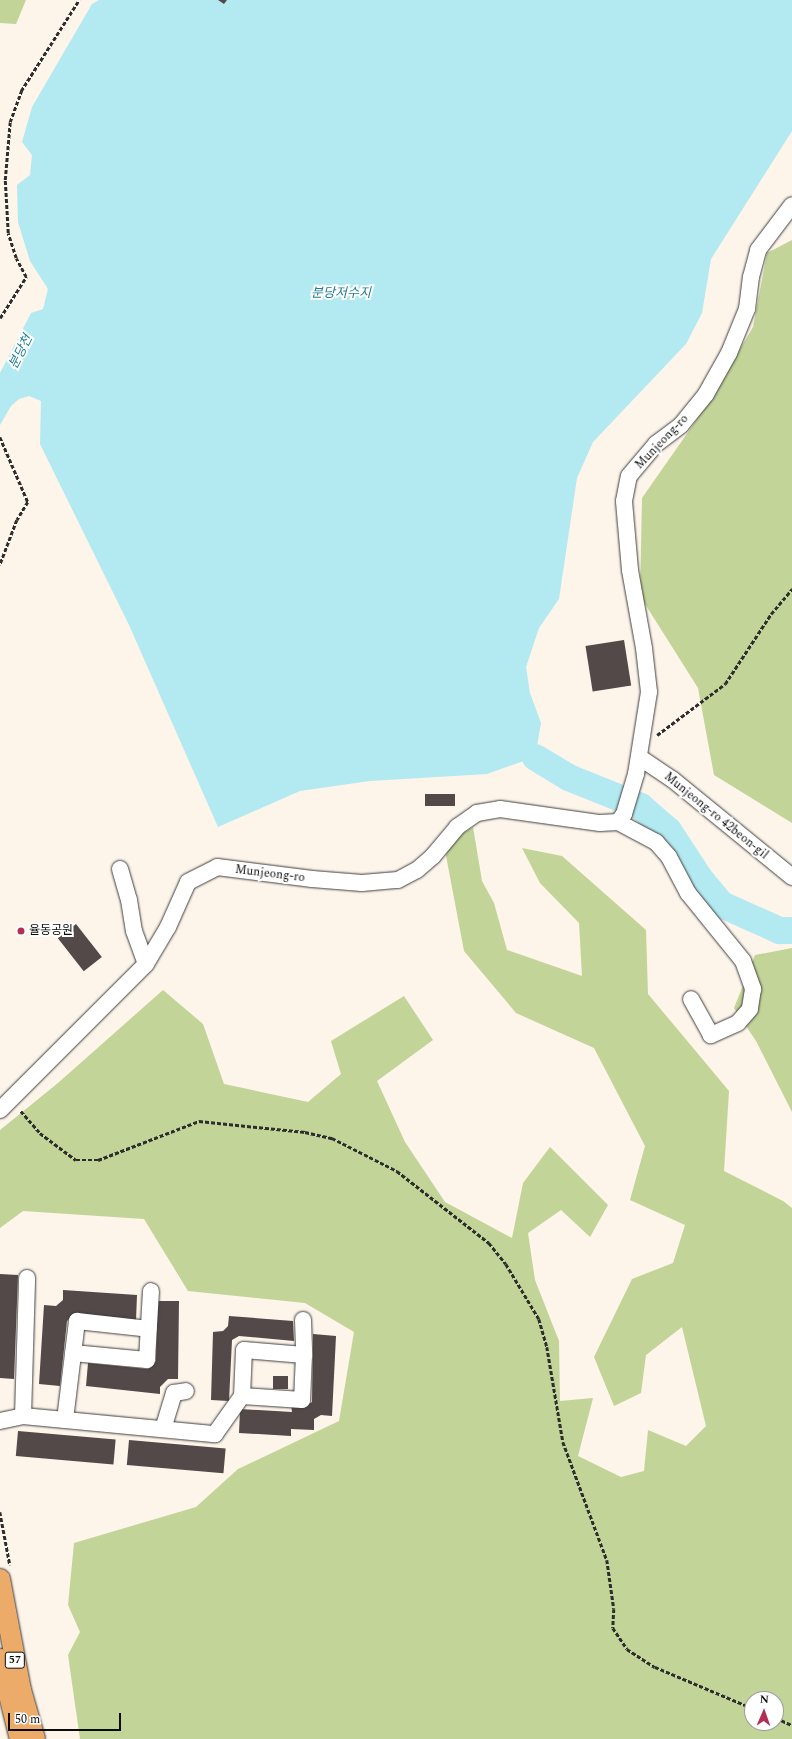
<!DOCTYPE html>
<meta charset="utf-8">
<style>
body{margin:0}
#map{position:relative;width:792px;height:1739px;overflow:hidden;background:#fdf4ea;font-family:Spectral,"Noto Sans KR",serif}
div>[style]{position:absolute}
[style*='--x']{left:calc(var(--x)*1px);top:calc(var(--y)*1px);width:calc(var(--w)*1px);rotate:calc(var(--a)*1deg)}
.forest>*{inset:0;background:#c2d498}
.water>*{inset:0;background:#b3e9f1}
.river>*{height:27px;margin:-13.5px;padding:0 13.5px;transform-origin:13.5px;border-radius:13.5px;background:#b3e9f1}
.building>*{inset:0;background:#524948;transform-origin:0 0}
.path>*{height:2.5px;margin-top:-1.25px;transform-origin:0;background:repeating-linear-gradient(90deg,#2d2d2d 0 4px,transparent 0 6px)}
.roads{filter:drop-shadow(0 0 1px #3e3e3e) drop-shadow(0 0 1px #3e3e3e)}
.minor>*{height:16px;margin:-8px;padding:0 8px;transform-origin:8px;border-radius:8px;background:#fff}
.major>*{height:20px;margin:-10px;padding:0 10px;transform-origin:10px;border-radius:10px;background:#edab6a}
.dots>*{width:11px;height:11px;translate:-50% -50%;box-sizing:border-box;border:2px solid #fff;border-radius:50%}
span{translate:-50% -50%;white-space:nowrap;text-align:center;line-height:1.15;-webkit-text-stroke:4px #fff;paint-order:stroke}
.shield-label span{padding:1px 3px;background:#fff;border:1px solid;border-radius:3px;-webkit-text-stroke-width:0}
.shield-label{font-size:11px;color:#0b0b0b;font-weight:700}
.street-label{font-size:12px;color:#0b0b0b}
.poi-label{font-size:12px;color:#0b0b0b}
.left{translate:0 -50%;text-align:left}
.water-label{font-size:13px;color:#1f7d91;font-style:italic}
.north{position:absolute;left:744px;top:1691px;width:40px;height:40px;box-sizing:border-box;background:#fff;border:1px solid #9d9d9d;border-radius:50%;rotate:2deg;font-size:11px;font-weight:700;line-height:16px;text-align:center;color:#0b0b0b}
.north::after{content:'';display:block;margin:auto;width:14px;height:18px;background:#af2f56;clip-path:polygon(50% 0,100% 100%,50% 72%,0 100%)}
.scale{position:absolute;left:8px;top:1713px;width:113px;height:18px;box-sizing:border-box;border:2px solid #0b0b0b;border-top:0;padding-left:5px;font-size:12px;line-height:14px;white-space:nowrap;color:#0b0b0b;-webkit-text-stroke:3px #fff;paint-order:stroke}
</style>
<div id="map">
<div class="forest">
<div style="clip-path:polygon(0 0,26px 0,16px 24px,0 23px)"></div>
<div style="clip-path:polygon(792px 240px,792px 823px,714px 775px,698px 688px,640px 596px,642px 498px,707px 405px,753px 327px,767px 253px)"></div>
<div style="clip-path:polygon(evenodd,473px 827px,482px 881px,494px 903px,507px 950px,582px 976px,579px 923px,540px 883px,522px 848px,562px 856px,646px 930px,648px 994px,729px 1091px,724px 1171px,783px 1201px,792px 1208px,792px 1739px,80px 1739px,68px 1655px,80px 1632px,68px 1605px,74px 1543px,196px 1507px,238px 1469px,339px 1421px,354px 1332px,305px 1303px,188px 1291px,144px 1219px,23px 1211px,0 1228px,0 1130px,58px 1083px,163px 990px,203px 1024px,224px 1084px,308px 1102px,341px 1074px,331px 1041px,404px 996px,433px 1040px,377px 1081px,405px 1142px,445px 1202px,512px 1238px,523px 1183px,550px 1147px,608px 1205px,590px 1237px,561px 1210px,528px 1233px,535px 1280px,559px 1341px,560px 1401px,593px 1398px,578px 1456px,621px 1477px,644px 1471px,648px 1430px,686px 1446px,706px 1426px,682px 1327px,646px 1355px,641px 1393px,614px 1406px,594px 1357px,632px 1279px,673px 1263px,685px 1225px,630px 1200px,645px 1146px,594px 1048px,516px 1013px,464px 951px,444px 845px,473px 827px,752px 1699px,776px 1699px,776px 1723px,752px 1723px,752px 1699px)"></div>
<div style="clip-path:polygon(792px 948px,792px 1112px,756px 1041px,734px 1008px,755px 955px)"></div>
</div>
<div class="water">
<div style="clip-path:polygon(99px 0,792px 0,792px 131px,711px 259px,702px 313px,686px 344px,593px 442px,577px 478px,559px 599px,539px 628px,526px 667px,530px 693px,541px 723px,535px 757px,487px 774px,370px 781px,300px 791px,218px 827px,129px 625px,40px 444px,41px 401px,29px 396px,19px 399px,11px 406px,0 425px,0 373px,31px 313px,43px 309px,48px 289px,30px 261px,18px 222px,17px 185px,30px 175px,32px 155px,22px 142px,32px 107px,92px 4px)"></div>
</div>
<div class="river">
<div style="--x:535;--y:757;--w:39;--a:31"></div>
<div style="--x:568;--y:777;--w:78;--a:21.9"></div>
<div style="--x:640;--y:806;--w:37;--a:41"></div>
<div style="--x:668;--y:830;--w:59;--a:56.9"></div>
<div style="--x:700;--y:879;--w:33;--a:50"></div>
<div style="--x:721;--y:904;--w:64;--a:24.1"></div>
<div style="--x:779;--y:930;--w:13;--a:0"></div>
</div>
<div class="building">
<div style="clip-path:polygon(218px 0,227px 0,224px 4px)"></div>
<div style="left:624px;top:640px;width:46px;height:39px;rotate:81deg"></div>
<div style="left:425px;top:794px;width:30px;height:12px"></div>
<div style="left:76px;top:924px;width:42px;height:23px;rotate:52deg"></div>
<div style="clip-path:polygon(0 1274px,18px 1275px,14px 1379px,0 1378px)"></div>
<div style="clip-path:polygon(63px 1290px,137px 1295px,136px 1321px,73px 1315px,67px 1321px,60px 1386px,39px 1384px,44px 1305px,56px 1306px,63px 1300px)"></div>
<div style="clip-path:polygon(157px 1301px,179px 1301px,178px 1379px,168px 1379px,160px 1387px,160px 1394px,86px 1386px,88px 1363px,148px 1369px,156px 1361px)"></div>
<div style="clip-path:polygon(229px 1316px,293px 1321px,294px 1341px,239px 1336px,232px 1340px,229px 1401px,211px 1400px,213px 1332px,223px 1331px,228px 1326px)"></div>
<div style="clip-path:polygon(313px 1334px,336px 1336px,332px 1416px,321px 1415px,314px 1419px,314px 1430px,291px 1429px,291px 1436px,239px 1433px,240px 1409px,292px 1412px,291px 1404px,307px 1405px,312px 1402px)"></div>
<div style="left:273px;top:1376px;width:15px;height:13px"></div>
<div style="left:18px;top:1431px;width:98px;height:25px;rotate:5deg"></div>
<div style="left:129px;top:1440px;width:97px;height:25px;rotate:5deg"></div>
</div>
<div class="path">
<div style="--x:0;--y:318;--w:49;--a:-57.6"></div>
<div style="--x:26;--y:277;--w:21;--a:-118"></div>
<div style="--x:16;--y:258;--w:26;--a:-108"></div>
<div style="--x:8;--y:233;--w:53;--a:-93.2"></div>
<div style="--x:5;--y:180;--w:58;--a:-85.1"></div>
<div style="--x:10;--y:122;--w:33;--a:-70"></div>
<div style="--x:21;--y:91;--w:108;--a:-57.5"></div>
<div style="--x:0;--y:437;--w:71;--a:66.7"></div>
<div style="--x:28;--y:502;--w:21;--a:121"></div>
<div style="--x:17;--y:520;--w:48;--a:110.7"></div>
<div style="--x:657;--y:735;--w:85;--a:-36.9"></div>
<div style="--x:725;--y:684;--w:84;--a:-56.7"></div>
<div style="--x:771;--y:614;--w:33;--a:-50"></div>
<div style="--x:21;--y:1111;--w:29;--a:49"></div>
<div style="--x:40;--y:1133;--w:45;--a:36.9"></div>
<div style="--x:76;--y:1160;--w:22;--a:0"></div>
<div style="--x:98;--y:1160;--w:108;--a:-21.1"></div>
<div style="--x:199;--y:1121;--w:107;--a:5.9"></div>
<div style="--x:305;--y:1132;--w:28;--a:13"></div>
<div style="--x:332;--y:1138;--w:73;--a:26.9"></div>
<div style="--x:397;--y:1171;--w:117;--a:38"></div>
<div style="--x:489;--y:1243;--w:27;--a:51"></div>
<div style="--x:506;--y:1264;--w:64;--a:59"></div>
<div style="--x:539;--y:1319;--w:29;--a:74"></div>
<div style="--x:547;--y:1347;--w:96;--a:80.4"></div>
<div style="--x:563;--y:1442;--w:126;--a:69.6"></div>
<div style="--x:607;--y:1560;--w:49;--a:81.9"></div>
<div style="--x:614;--y:1609;--w:19;--a:93"></div>
<div style="--x:613;--y:1628;--w:25;--a:56"></div>
<div style="--x:627;--y:1649;--w:33;--a:33"></div>
<div style="--x:655;--y:1667;--w:105;--a:22.9"></div>
<div style="--x:0;--y:1512;--w:54;--a:79.3"></div>
<div style="--x:776;--y:1718;--w:17;--a:24"></div>
</div>
<div class="roads">
<div class="minor">
<div style="--x:639;--y:757;--w:40;--a:34"></div>
<div style="--x:672;--y:779;--w:155;--a:39.2"></div>
<div style="--x:618;--y:822;--w:43;--a:27.8"></div>
<div style="--x:656;--y:842;--w:20;--a:49"></div>
<div style="--x:669;--y:857;--w:41;--a:62.2"></div>
<div style="--x:688;--y:893;--w:87;--a:51"></div>
<div style="--x:743;--y:961;--w:30;--a:70"></div>
<div style="--x:753;--y:989;--w:20;--a:99"></div>
<div style="--x:750;--y:1009;--w:18;--a:131"></div>
<div style="--x:738;--y:1023;--w:30;--a:156"></div>
<div style="--x:711;--y:1035;--w:41;--a:-119.1"></div>
<div style="--x:120;--y:869;--w:32;--a:74"></div>
<div style="--x:129;--y:900;--w:31;--a:81"></div>
<div style="--x:134;--y:931;--w:35;--a:70"></div>
<div style="--x:0;--y:1110;--w:206;--a:-45"></div>
<div style="--x:146;--y:964;--w:43;--a:-59.3"></div>
<div style="--x:168;--y:927;--w:49;--a:-66"></div>
<div style="--x:188;--y:882;--w:33;--a:-27"></div>
<div style="--x:217;--y:867;--w:96;--a:7.2"></div>
<div style="--x:312;--y:879;--w:50;--a:4.6"></div>
<div style="--x:362;--y:883;--w:36;--a:-5"></div>
<div style="--x:398;--y:880;--w:21;--a:-28"></div>
<div style="--x:417;--y:870;--w:21;--a:-41"></div>
<div style="--x:433;--y:856;--w:38;--a:-50"></div>
<div style="--x:457;--y:827;--w:24;--a:-35"></div>
<div style="--x:477;--y:813;--w:23;--a:-10"></div>
<div style="--x:500;--y:809;--w:101;--a:8"></div>
<div style="--x:600;--y:823;--w:18;--a:-3"></div>
<div style="--x:618;--y:822;--w:10;--a:-53"></div>
<div style="--x:624;--y:814;--w:42;--a:-73.3"></div>
<div style="--x:636;--y:774;--w:83;--a:-81"></div>
<div style="--x:649;--y:692;--w:44;--a:-96.5"></div>
<div style="--x:644;--y:648;--w:79;--a:-100.2"></div>
<div style="--x:630;--y:570;--w:69;--a:-95"></div>
<div style="--x:624;--y:501;--w:25;--a:-79"></div>
<div style="--x:629;--y:476;--w:42;--a:-49.8"></div>
<div style="--x:656;--y:444;--w:31;--a:-37"></div>
<div style="--x:681;--y:425;--w:40;--a:-51"></div>
<div style="--x:706;--y:394;--w:47;--a:-60.7"></div>
<div style="--x:729;--y:353;--w:48;--a:-67.8"></div>
<div style="--x:747;--y:309;--w:32;--a:-83"></div>
<div style="--x:751;--y:277;--w:28;--a:-75"></div>
<div style="--x:758;--y:250;--w:56;--a:-52.9"></div>
<div style="--x:303;--y:1320;--w:35;--a:88"></div>
<div style="--x:73;--y:1353;--w:74;--a:5.4"></div>
<div style="--x:147;--y:1360;--w:69;--a:-86.7"></div>
<div style="--x:23;--y:1416;--w:138;--a:-88.3"></div>
<div style="--x:65;--y:1420;--w:100;--a:-83.1"></div>
<div style="--x:77;--y:1321;--w:72;--a:6.3"></div>
<div style="--x:0;--y:1421;--w:24;--a:-12"></div>
<div style="--x:23;--y:1416;--w:193;--a:5.4"></div>
<div style="--x:215;--y:1434;--w:47;--a:-54.6"></div>
<div style="--x:242;--y:1396;--w:46;--a:-87.5"></div>
<div style="--x:244;--y:1350;--w:60;--a:4.8"></div>
<div style="--x:304;--y:1355;--w:45;--a:92.5"></div>
<div style="--x:302;--y:1400;--w:60;--a:-176.2"></div>
<div style="--x:163;--y:1429;--w:38;--a:-73"></div>
<div style="--x:174;--y:1393;--w:12;--a:-9"></div>
</div>
<div class="major">
<div style="--x:0;--y:1579;--w:113;--a:79.3"></div>
<div style="--x:21;--y:1690;--w:51;--a:74.1"></div>
<div style="--x:0;--y:1659;--w:82;--a:76"></div>
</div>
</div>
<div class="dots">
<div style="left:21px;top:931px;background:#af2f56"></div>
</div>
<div class="shield-label">
<span style="left:15px;top:1660px">57</span>
</div>
<div class="street-label">
<span style="left:662px;top:442px;rotate:-46deg">Munjeong-ro</span>
<span style="left:716px;top:816px;rotate:39deg">Munjeong-ro 42beon-gil</span>
<span style="left:270px;top:874px;rotate:7deg">Munjeong-ro</span>
</div>
<div class="poi-label">
<span class="left" style="left:29px;top:931px">율동공원</span>
</div>
<div class="water-label">
<span style="left:341px;top:293px">분당저수지</span>
<span style="left:21px;top:352px;rotate:-63deg">분당천</span>
</div>
<div class="north">N</div>
<div class="scale">50 m</div>
</div>
